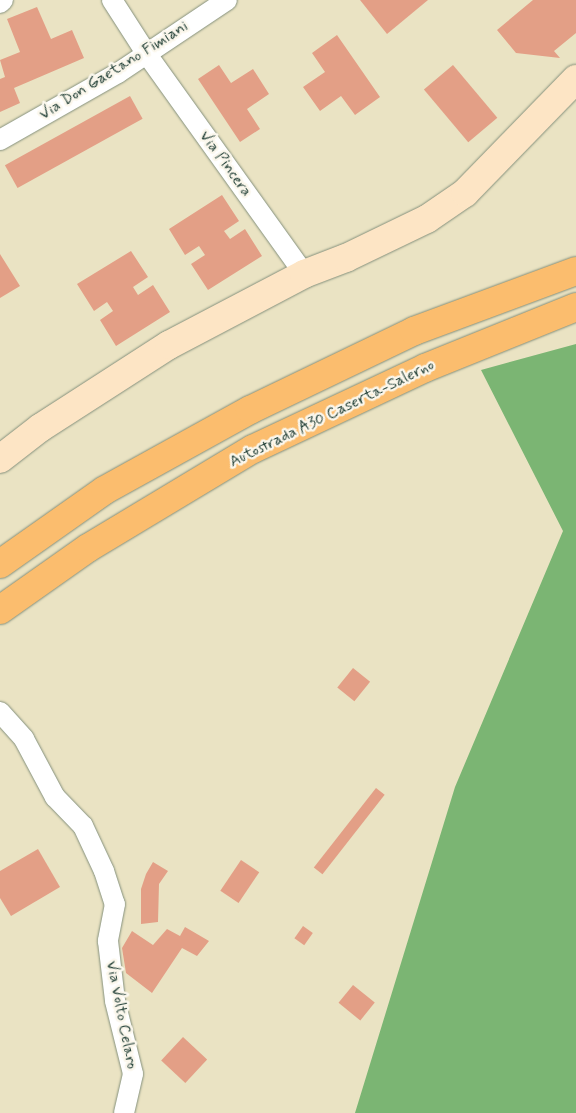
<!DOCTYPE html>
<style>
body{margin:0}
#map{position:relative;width:576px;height:1113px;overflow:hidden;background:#eae3c3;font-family:Mynerve,sans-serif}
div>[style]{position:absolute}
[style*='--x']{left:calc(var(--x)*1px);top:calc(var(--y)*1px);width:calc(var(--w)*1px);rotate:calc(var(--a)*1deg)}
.forest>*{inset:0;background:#7bb573}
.building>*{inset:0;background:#e39f86;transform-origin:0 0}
.roads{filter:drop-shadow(0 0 1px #84907c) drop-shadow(0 0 1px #84907c)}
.minor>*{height:20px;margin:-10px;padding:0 10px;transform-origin:10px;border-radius:10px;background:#fff}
.secondary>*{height:28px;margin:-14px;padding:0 14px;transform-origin:14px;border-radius:14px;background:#fde5c5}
.motorway>*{height:28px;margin:-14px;padding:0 14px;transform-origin:14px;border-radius:14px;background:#fbbd6e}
span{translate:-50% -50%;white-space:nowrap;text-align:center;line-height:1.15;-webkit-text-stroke:5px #fbf7ec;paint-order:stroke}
.street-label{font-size:16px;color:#1f3d34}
</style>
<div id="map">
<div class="forest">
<div style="clip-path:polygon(576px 344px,576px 1113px,355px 1113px,455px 787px,563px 531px,481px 370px)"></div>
</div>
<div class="building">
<div style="clip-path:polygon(360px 0,428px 0,387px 34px)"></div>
<div style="clip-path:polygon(533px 0,576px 0,576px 33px,554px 51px,560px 58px,516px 53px,497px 30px)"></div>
<div style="clip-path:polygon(37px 7px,51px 39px,72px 30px,84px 58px,14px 88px,20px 103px,0 112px,0 79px,5px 77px,0 60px,20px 52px,7px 19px)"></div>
<div style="clip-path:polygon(337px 35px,380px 97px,355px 115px,341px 96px,320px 111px,303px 87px,325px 72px,312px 53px)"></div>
<div style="clip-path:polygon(219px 65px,231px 83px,253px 69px,269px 94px,247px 109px,260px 129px,240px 142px,198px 79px)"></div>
<div style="left:453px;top:65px;width:69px;height:38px;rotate:50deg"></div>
<div style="left:130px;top:96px;width:26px;height:143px;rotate:61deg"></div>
<div style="clip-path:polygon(222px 195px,239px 221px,224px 231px,230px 239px,245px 229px,262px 256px,208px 290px,191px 264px,205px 255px,199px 246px,185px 255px,169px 229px)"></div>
<div style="clip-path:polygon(131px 251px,148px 277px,133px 287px,138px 295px,153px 285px,170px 312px,116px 346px,100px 320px,113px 311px,107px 302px,94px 311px,77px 284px)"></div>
<div style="clip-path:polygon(0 254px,20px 286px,0 298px)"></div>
<div style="left:353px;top:668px;width:22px;height:25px;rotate:39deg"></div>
<div style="left:376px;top:788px;width:11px;height:101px;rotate:38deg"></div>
<div style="clip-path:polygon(38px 849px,60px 887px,11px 916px,0 898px,0 871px)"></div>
<div style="left:241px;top:860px;width:22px;height:37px;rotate:34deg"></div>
<div style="clip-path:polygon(153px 862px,168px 871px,159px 884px,158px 922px,141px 924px,141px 889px,146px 874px)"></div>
<div style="left:303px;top:926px;width:12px;height:15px;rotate:35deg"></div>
<div style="clip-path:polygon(185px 927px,209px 941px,197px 956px,182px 948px,152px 993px,126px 973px,122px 948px,132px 931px,153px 945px,167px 929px,180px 936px)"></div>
<div style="left:353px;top:985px;width:28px;height:23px;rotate:39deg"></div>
<div style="left:183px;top:1037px;width:33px;height:32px;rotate:43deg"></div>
</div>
<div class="roads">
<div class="minor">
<div style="--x:112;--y:0;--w:63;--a:57.3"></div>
<div style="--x:146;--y:53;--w:272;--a:54.4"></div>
<div style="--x:0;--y:3;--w:4;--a:-45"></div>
<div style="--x:0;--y:140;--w:136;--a:-29.6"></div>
<div style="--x:118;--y:73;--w:131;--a:-33.8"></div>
<div style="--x:0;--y:712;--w:36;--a:48"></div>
<div style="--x:24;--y:739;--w:66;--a:61.9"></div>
<div style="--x:55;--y:797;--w:40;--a:46"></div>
<div style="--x:83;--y:826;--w:50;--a:65"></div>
<div style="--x:104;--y:871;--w:35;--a:72"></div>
<div style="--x:115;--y:904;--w:38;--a:101"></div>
<div style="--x:108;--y:941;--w:60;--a:83.3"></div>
<div style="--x:115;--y:1001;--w:75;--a:76.1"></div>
<div style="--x:133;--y:1074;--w:40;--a:103"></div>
</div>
<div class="secondary">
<div style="--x:0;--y:459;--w:51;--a:-37.8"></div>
<div style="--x:40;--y:428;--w:153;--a:-32.8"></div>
<div style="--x:169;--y:345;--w:153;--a:-27.7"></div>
<div style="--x:304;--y:274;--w:45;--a:-20.9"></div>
<div style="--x:346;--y:258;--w:90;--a:-25.7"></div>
<div style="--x:427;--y:219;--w:46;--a:-34.4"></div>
<div style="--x:465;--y:193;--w:159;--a:-45.8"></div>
</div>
<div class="motorway">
<div style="--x:0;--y:564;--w:128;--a:-35.2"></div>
<div style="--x:105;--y:490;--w:166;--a:-28.9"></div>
<div style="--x:250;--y:410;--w:182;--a:-25.7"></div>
<div style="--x:414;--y:331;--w:173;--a:-20.3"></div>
<div style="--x:0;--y:610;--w:108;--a:-35.2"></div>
<div style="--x:88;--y:548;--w:192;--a:-31"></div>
<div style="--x:253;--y:449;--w:190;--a:-25.2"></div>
<div style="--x:425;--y:368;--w:163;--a:-22"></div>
</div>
</div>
<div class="street-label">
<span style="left:114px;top:71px;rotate:-32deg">Via Don Gaetano Fimiani</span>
<span style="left:225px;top:164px;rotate:54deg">Via Pincera</span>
<span style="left:332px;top:414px;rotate:-26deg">Autostrada A30 Caserta-Salerno</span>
<span style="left:121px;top:1015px;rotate:79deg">Via Volto Celaro</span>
</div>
</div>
